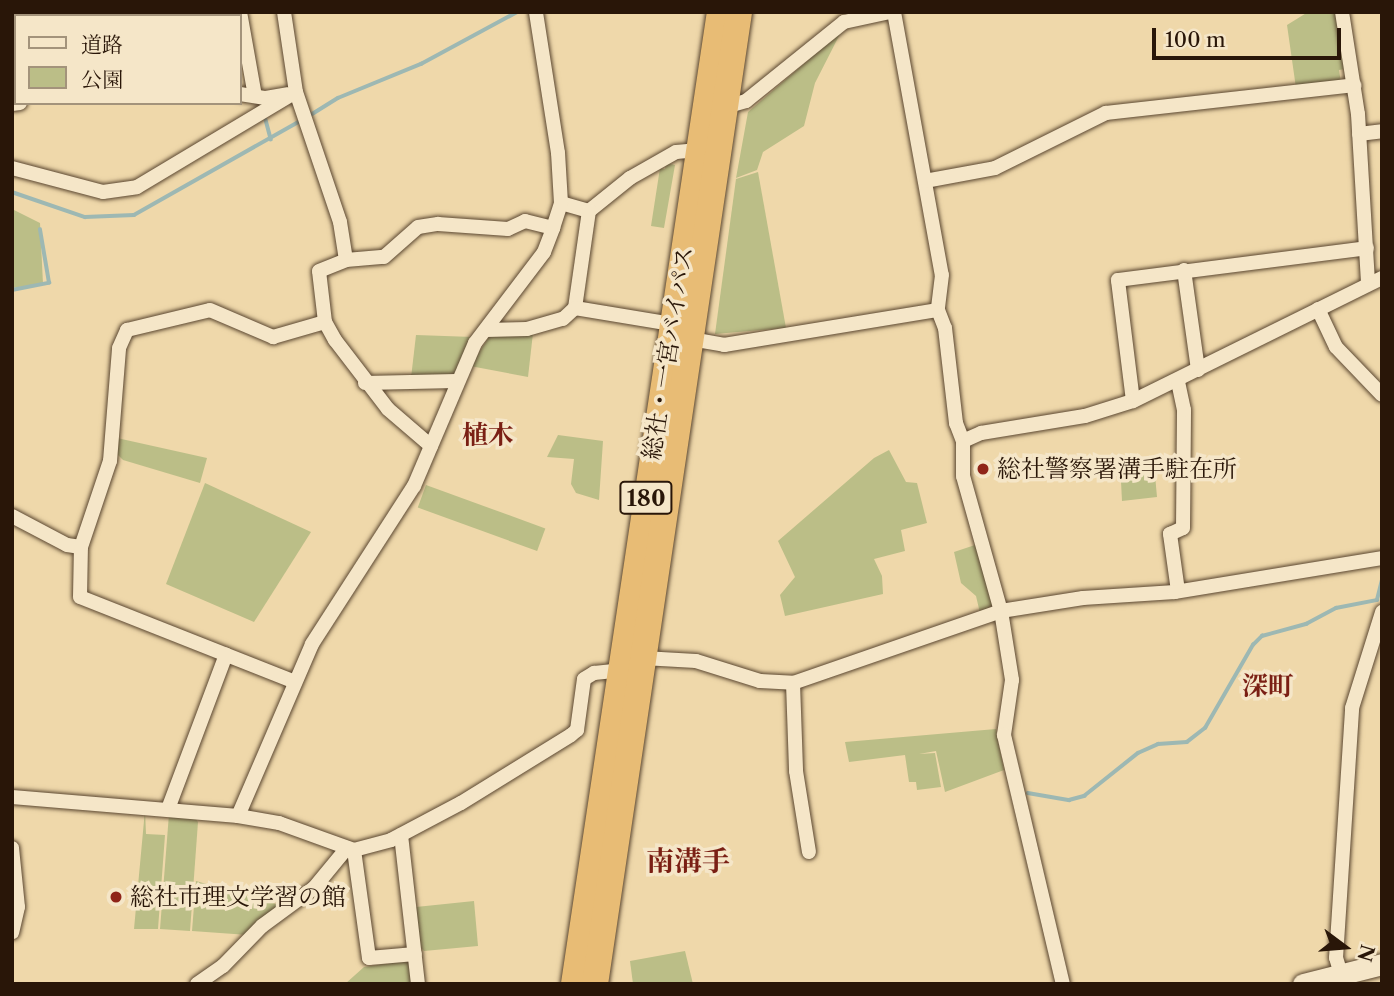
<!DOCTYPE html>
<meta charset="utf-8">
<style>
body{margin:0}
#map{position:relative;width:1394px;height:996px;overflow:hidden;background:#efd8aa;font-family:"Libre Caslon Text","Noto Serif JP",serif}
div>[style]{position:absolute}
[style*='--x']{left:calc(var(--x)*1px);top:calc(var(--y)*1px);width:calc(var(--w)*1px);rotate:calc(var(--a)*1deg)}
.green>*{inset:0;background:#bbbe87;transform-origin:0 0}
.stream>*{height:3.5px;margin:-1.75px;padding:0 1.75px;transform-origin:1.75px;border-radius:1.75px;background:#9db8b3}
.roads{filter:drop-shadow(0 0 2px #5a4630) drop-shadow(0 0 2px #5a4630)}
.street>*{height:14px;margin:-7px;padding:0 7px;transform-origin:7px;border-radius:7px;background:#f5e6c8}
.secondary>*{height:21px;margin:-10.5px;padding:0 10.5px;transform-origin:10.5px;border-radius:10.5px;background:#f5e6c8}
.highway>*{height:26px;margin:-13px;padding:0 13px;transform-origin:13px;border-radius:13px;background:#e8bc75}
.dots>*{width:19px;height:19px;translate:-50% -50%;box-sizing:border-box;border:4px solid #f5e6c8;border-radius:50%}
span{translate:-50% -50%;white-space:nowrap;text-align:center;line-height:1.15;-webkit-text-stroke:7px #f5e6c8;paint-order:stroke}
.shield-label span{padding:2px 5px;background:#f5e6c8;border:2px solid;border-radius:5px;-webkit-text-stroke-width:0}
.shield-label{font-size:23px;color:#291608;font-weight:700}
.street-label{font-size:24px;color:#291608}
.poi-label{font-size:24px;color:#291608}
.left{translate:0 -50%;text-align:left}
.neighbourhood-label{font-size:26px;color:#7a1f14;font-weight:700}
.quarter-label{font-size:28px;color:#7a1f14;font-weight:700}
.frame{position:absolute;inset:0;border:14px solid #291608;pointer-events:none}
.legend{position:absolute;left:14px;top:14px;width:228px;height:91px;box-sizing:border-box;background:#f5e6c8;border:2px solid #a3937b;margin:0;padding:9px 12px;list-style:none;font-size:21px;color:#291608}
.legend li{display:flex;align-items:center;gap:14px;height:35px}
.legend b{width:35px;border:2px solid #a3937b}
.north{position:absolute;left:1310px;top:912px;width:70px;height:70px;-webkit-text-stroke:5px #f5e6c8;paint-order:stroke;rotate:106deg;font-size:19px;font-weight:700;line-height:28px;text-align:center;color:#291608}
.north::after{content:'';display:block;margin:auto;width:24px;height:32px;background:#291608;clip-path:polygon(50% 0,100% 100%,50% 72%,0 100%)}
.scale{position:absolute;left:1152px;top:28px;width:189px;height:32px;box-sizing:border-box;border:4px solid #291608;border-top:0;padding-left:9px;font-size:21px;line-height:24px;white-space:nowrap;color:#291608;-webkit-text-stroke:5px #f5e6c8;paint-order:stroke}
</style>
<div id="map">
<div class="green">
<div style="clip-path:polygon(1308px 12px,1338px 12px,1345px 69px,1339px 70px,1341px 83px,1296px 88px,1287px 25px)"></div>
<div style="clip-path:polygon(841px 32px,815px 83px,804px 126px,763px 152px,757px 170px,736px 178px,748px 112px)"></div>
<div style="clip-path:polygon(666px 163px,675px 165px,664px 228px,651px 226px,660px 168px,665px 169px)"></div>
<div style="clip-path:polygon(758px 172px,786px 328px,715px 334px,736px 179px)"></div>
<div style="clip-path:polygon(12px 209px,40px 223px,43px 284px,12px 288px)"></div>
<div style="clip-path:polygon(533px 333px,528px 377px,470px 366px,491px 334px)"></div>
<div style="clip-path:polygon(416px 335px,473px 337px,453px 379px,411px 378px)"></div>
<div style="clip-path:polygon(558px 435px,603px 441px,599px 500px,576px 493px,571px 484px,574px 459px,547px 457px)"></div>
<div style="clip-path:polygon(117px 438px,207px 458px,200px 483px,123px 460px,116px 453px)"></div>
<div style="clip-path:polygon(889px 450px,906px 482px,917px 483px,927px 523px,901px 530px,905px 551px,874px 559px,882px 576px,883px 594px,785px 616px,780px 595px,795px 577px,778px 541px,874px 458px)"></div>
<div style="clip-path:polygon(1120px 462px,1154px 464px,1157px 497px,1122px 501px)"></div>
<div style="clip-path:polygon(205px 483px,311px 532px,254px 622px,166px 584px)"></div>
<div style="left:426px;top:485px;width:127px;height:24px;rotate:20deg"></div>
<div style="clip-path:polygon(978px 544px,997px 607px,980px 613px,976px 596px,961px 583px,954px 552px)"></div>
<div style="clip-path:polygon(996px 729px,1004px 770px,945px 792px,936px 751px,919px 754px,935px 753px,941px 787px,917px 790px,916px 782px,909px 782px,905px 755px,849px 762px,845px 742px)"></div>
<div style="clip-path:polygon(145px 810px,146px 834px,165px 835px,158px 929px,134px 929px)"></div>
<div style="clip-path:polygon(169px 814px,194px 817px,198px 822px,190px 931px,160px 929px)"></div>
<div style="clip-path:polygon(196px 881px,286px 907px,248px 935px,192px 931px)"></div>
<div style="clip-path:polygon(474px 901px,478px 946px,424px 951px,420px 947px,416px 907px)"></div>
<div style="clip-path:polygon(685px 951px,693px 984px,633px 984px,630px 961px)"></div>
<div style="clip-path:polygon(411px 960px,413px 984px,345px 984px,364px 967px)"></div>
</div>
<div class="stream">
<div style="--x:309;--y:116;--w:34;--a:-32"></div>
<div style="--x:338;--y:98;--w:90;--a:-22.3"></div>
<div style="--x:421;--y:64;--w:109;--a:-28.4"></div>
<div style="--x:266;--y:120;--w:20;--a:75"></div>
<div style="--x:12;--y:192;--w:77;--a:18.9"></div>
<div style="--x:85;--y:217;--w:49;--a:-2.3"></div>
<div style="--x:134;--y:215;--w:193;--a:-29.5"></div>
<div style="--x:12;--y:290;--w:38;--a:-11"></div>
<div style="--x:49;--y:283;--w:54;--a:-99.6"></div>
<div style="--x:1028;--y:793;--w:42;--a:9.7"></div>
<div style="--x:1069;--y:800;--w:16;--a:-15"></div>
<div style="--x:1084;--y:796;--w:69;--a:-38.5"></div>
<div style="--x:1138;--y:753;--w:22;--a:-24"></div>
<div style="--x:1158;--y:744;--w:29;--a:-4"></div>
<div style="--x:1187;--y:742;--w:23;--a:-38"></div>
<div style="--x:1205;--y:728;--w:96;--a:-60"></div>
<div style="--x:1253;--y:645;--w:13;--a:-45"></div>
<div style="--x:1262;--y:636;--w:46;--a:-15.3"></div>
<div style="--x:1306;--y:624;--w:34;--a:-28"></div>
<div style="--x:1336;--y:608;--w:42;--a:-11"></div>
<div style="--x:1377;--y:600;--w:21;--a:-76"></div>
</div>
<div class="roads">
<div class="street">
<div style="--x:240;--y:12;--w:85;--a:79.9"></div>
<div style="--x:284;--y:12;--w:81;--a:81.5"></div>
<div style="--x:296;--y:92;--w:137;--a:71.3"></div>
<div style="--x:340;--y:222;--w:38;--a:81"></div>
<div style="--x:894;--y:12;--w:267;--a:79.7"></div>
<div style="--x:942;--y:275;--w:35;--a:97"></div>
<div style="--x:938;--y:310;--w:19;--a:69"></div>
<div style="--x:945;--y:328;--w:96;--a:83.4"></div>
<div style="--x:956;--y:423;--w:19;--a:69"></div>
<div style="--x:963;--y:441;--w:35;--a:90"></div>
<div style="--x:963;--y:476;--w:140;--a:74.3"></div>
<div style="--x:1001;--y:611;--w:70;--a:80.9"></div>
<div style="--x:1012;--y:680;--w:56;--a:98.3"></div>
<div style="--x:1004;--y:735;--w:256;--a:76.7"></div>
<div style="--x:1342;--y:12;--w:103;--a:81.1"></div>
<div style="--x:1358;--y:114;--w:168;--a:86.6"></div>
<div style="--x:12;--y:15;--w:48;--a:85.2"></div>
<div style="--x:240;--y:94;--w:26;--a:9"></div>
<div style="--x:266;--y:98;--w:22;--a:-10"></div>
<div style="--x:12;--y:104;--w:8;--a:-7"></div>
<div style="--x:725;--y:107;--w:22;--a:-16"></div>
<div style="--x:746;--y:101;--w:126;--a:-38.9"></div>
<div style="--x:844;--y:22;--w:46;--a:-12.5"></div>
<div style="--x:1359;--y:134;--w:23;--a:-7"></div>
<div style="--x:12;--y:168;--w:94;--a:14.8"></div>
<div style="--x:103;--y:192;--w:34;--a:-8"></div>
<div style="--x:137;--y:187;--w:185;--a:-30.9"></div>
<div style="--x:925;--y:181;--w:71;--a:-10.5"></div>
<div style="--x:995;--y:168;--w:124;--a:-26.4"></div>
<div style="--x:1106;--y:113;--w:250;--a:-6.4"></div>
<div style="--x:561;--y:203;--w:29;--a:16"></div>
<div style="--x:589;--y:211;--w:53;--a:-38.8"></div>
<div style="--x:630;--y:178;--w:53;--a:-29.5"></div>
<div style="--x:676;--y:152;--w:23;--a:-5"></div>
<div style="--x:1184;--y:270;--w:101;--a:82"></div>
<div style="--x:575;--y:308;--w:98;--a:-81.8"></div>
<div style="--x:1318;--y:309;--w:42;--a:64.7"></div>
<div style="--x:1336;--y:347;--w:66;--a:46.2"></div>
<div style="--x:486;--y:330;--w:41;--a:-1.4"></div>
<div style="--x:527;--y:329;--w:37;--a:-16"></div>
<div style="--x:563;--y:319;--w:16;--a:-43"></div>
<div style="--x:575;--y:308;--w:98;--a:9.4"></div>
<div style="--x:672;--y:324;--w:24;--a:38"></div>
<div style="--x:691;--y:339;--w:34;--a:10"></div>
<div style="--x:724;--y:345;--w:217;--a:-9.3"></div>
<div style="--x:365;--y:383;--w:91;--a:-1.3"></div>
<div style="--x:1133;--y:401;--w:122;--a:-97.1"></div>
<div style="--x:1118;--y:280;--w:251;--a:-7.3"></div>
<div style="--x:963;--y:441;--w:20;--a:-24"></div>
<div style="--x:981;--y:433;--w:105;--a:-9.3"></div>
<div style="--x:1085;--y:416;--w:50;--a:-17.4"></div>
<div style="--x:1133;--y:401;--w:278;--a:-26.3"></div>
<div style="--x:431;--y:446;--w:57;--a:-139.3"></div>
<div style="--x:388;--y:409;--w:87;--a:-127.5"></div>
<div style="--x:335;--y:340;--w:21;--a:-119"></div>
<div style="--x:325;--y:322;--w:51;--a:-96.7"></div>
<div style="--x:319;--y:271;--w:29;--a:-22"></div>
<div style="--x:346;--y:260;--w:38;--a:-5"></div>
<div style="--x:384;--y:257;--w:45;--a:-41.4"></div>
<div style="--x:418;--y:227;--w:20;--a:-9"></div>
<div style="--x:438;--y:224;--w:70;--a:4.1"></div>
<div style="--x:508;--y:229;--w:19;--a:-25"></div>
<div style="--x:525;--y:221;--w:29;--a:14"></div>
<div style="--x:12;--y:516;--w:62;--a:27.8"></div>
<div style="--x:67;--y:545;--w:14;--a:8"></div>
<div style="--x:1178;--y:591;--w:58;--a:-98"></div>
<div style="--x:1170;--y:534;--w:14;--a:-25"></div>
<div style="--x:1183;--y:528;--w:118;--a:-89.5"></div>
<div style="--x:1184;--y:410;--w:30;--a:-102"></div>
<div style="--x:295;--y:682;--w:231;--a:-158.4"></div>
<div style="--x:80;--y:597;--w:50;--a:-88.9"></div>
<div style="--x:81;--y:547;--w:91;--a:-71.4"></div>
<div style="--x:110;--y:461;--w:113;--a:-85.4"></div>
<div style="--x:119;--y:348;--w:20;--a:-66"></div>
<div style="--x:127;--y:330;--w:85;--a:-13.5"></div>
<div style="--x:210;--y:310;--w:69;--a:23.2"></div>
<div style="--x:273;--y:337;--w:54;--a:-16.1"></div>
<div style="--x:793;--y:683;--w:88;--a:88"></div>
<div style="--x:796;--y:771;--w:82;--a:80.9"></div>
<div style="--x:12;--y:797;--w:227;--a:4.8"></div>
<div style="--x:238;--y:816;--w:42;--a:9.7"></div>
<div style="--x:279;--y:823;--w:80;--a:19.8"></div>
<div style="--x:354;--y:850;--w:38;--a:-15"></div>
<div style="--x:391;--y:840;--w:79;--a:-27.9"></div>
<div style="--x:461;--y:803;--w:129;--a:-31.7"></div>
<div style="--x:571;--y:735;--w:8;--a:-40"></div>
<div style="--x:577;--y:730;--w:51;--a:-82.2"></div>
<div style="--x:584;--y:679;--w:12;--a:-31"></div>
<div style="--x:594;--y:673;--w:27;--a:-6"></div>
<div style="--x:621;--y:670;--w:25;--a:-29"></div>
<div style="--x:643;--y:658;--w:53;--a:3.2"></div>
<div style="--x:696;--y:661;--w:67;--a:17.4"></div>
<div style="--x:760;--y:681;--w:33;--a:3"></div>
<div style="--x:793;--y:683;--w:220;--a:-19.1"></div>
<div style="--x:1001;--y:611;--w:83;--a:-9"></div>
<div style="--x:1083;--y:598;--w:92;--a:-3.7"></div>
<div style="--x:1175;--y:592;--w:210;--a:-9.3"></div>
<div style="--x:168;--y:809;--w:165;--a:-69.4"></div>
<div style="--x:238;--y:816;--w:187;--a:-66.7"></div>
<div style="--x:312;--y:644;--w:188;--a:-57.2"></div>
<div style="--x:414;--y:486;--w:155;--a:-66.9"></div>
<div style="--x:475;--y:343;--w:114;--a:-52.8"></div>
<div style="--x:544;--y:252;--w:26;--a:-69"></div>
<div style="--x:553;--y:228;--w:26;--a:-72"></div>
<div style="--x:561;--y:203;--w:50;--a:-93.4"></div>
<div style="--x:558;--y:153;--w:143;--a:-98.9"></div>
<div style="--x:401;--y:835;--w:150;--a:83.5"></div>
<div style="--x:12;--y:848;--w:59;--a:84.2"></div>
<div style="--x:18;--y:907;--w:26;--a:103"></div>
<div style="--x:354;--y:850;--w:109;--a:82.1"></div>
<div style="--x:369;--y:958;--w:46;--a:-5"></div>
<div style="--x:1341;--y:974;--w:17;--a:-107"></div>
<div style="--x:1336;--y:958;--w:251;--a:-86.3"></div>
<div style="--x:1352;--y:708;--w:101;--a:-72.6"></div>
<div style="--x:197;--y:984;--w:32;--a:-35"></div>
<div style="--x:223;--y:966;--w:56;--a:-45.7"></div>
<div style="--x:262;--y:926;--w:64;--a:-36.2"></div>
<div style="--x:314;--y:888;--w:52;--a:-50.5"></div>
</div>
<div class="secondary">
<div style="--x:1303;--y:984;--w:81;--a:-14.2"></div>
</div>
<div class="highway">
<div style="--x:574;--y:984;--w:983;--a:-81.46"></div>
<div style="--x:595;--y:984;--w:983;--a:-81.57"></div>
</div>
</div>
<div class="dots">
<div style="left:983px;top:469px;background:#8f2418"></div>
<div style="left:116px;top:897px;background:#8f2418"></div>
</div>
<div class="shield-label">
<span style="left:646px;top:498px">180</span>
</div>
<div class="street-label">
<span style="left:668px;top:353px;rotate:-81deg">総社・一宮バイパス</span>
</div>
<div class="poi-label">
<span class="left" style="left:997px;top:469px">総社警察署溝手駐在所</span>
<span class="left" style="left:130px;top:897px">総社市理文学習の館</span>
</div>
<div class="neighbourhood-label">
<span style="left:488px;top:436px">植木</span>
<span style="left:1268px;top:687px">深町</span>
</div>
<div class="quarter-label">
<span style="left:688px;top:861px">南溝手</span>
</div>
<div class="frame"></div>
<ul class="legend">
<li><b style="height:9px;background:#f5e6c8"></b>道路</li>
<li><b style="height:19px;background:#bbbe87"></b>公園</li>
</ul>
<div class="north">N</div>
<div class="scale">100 m</div>
</div>
